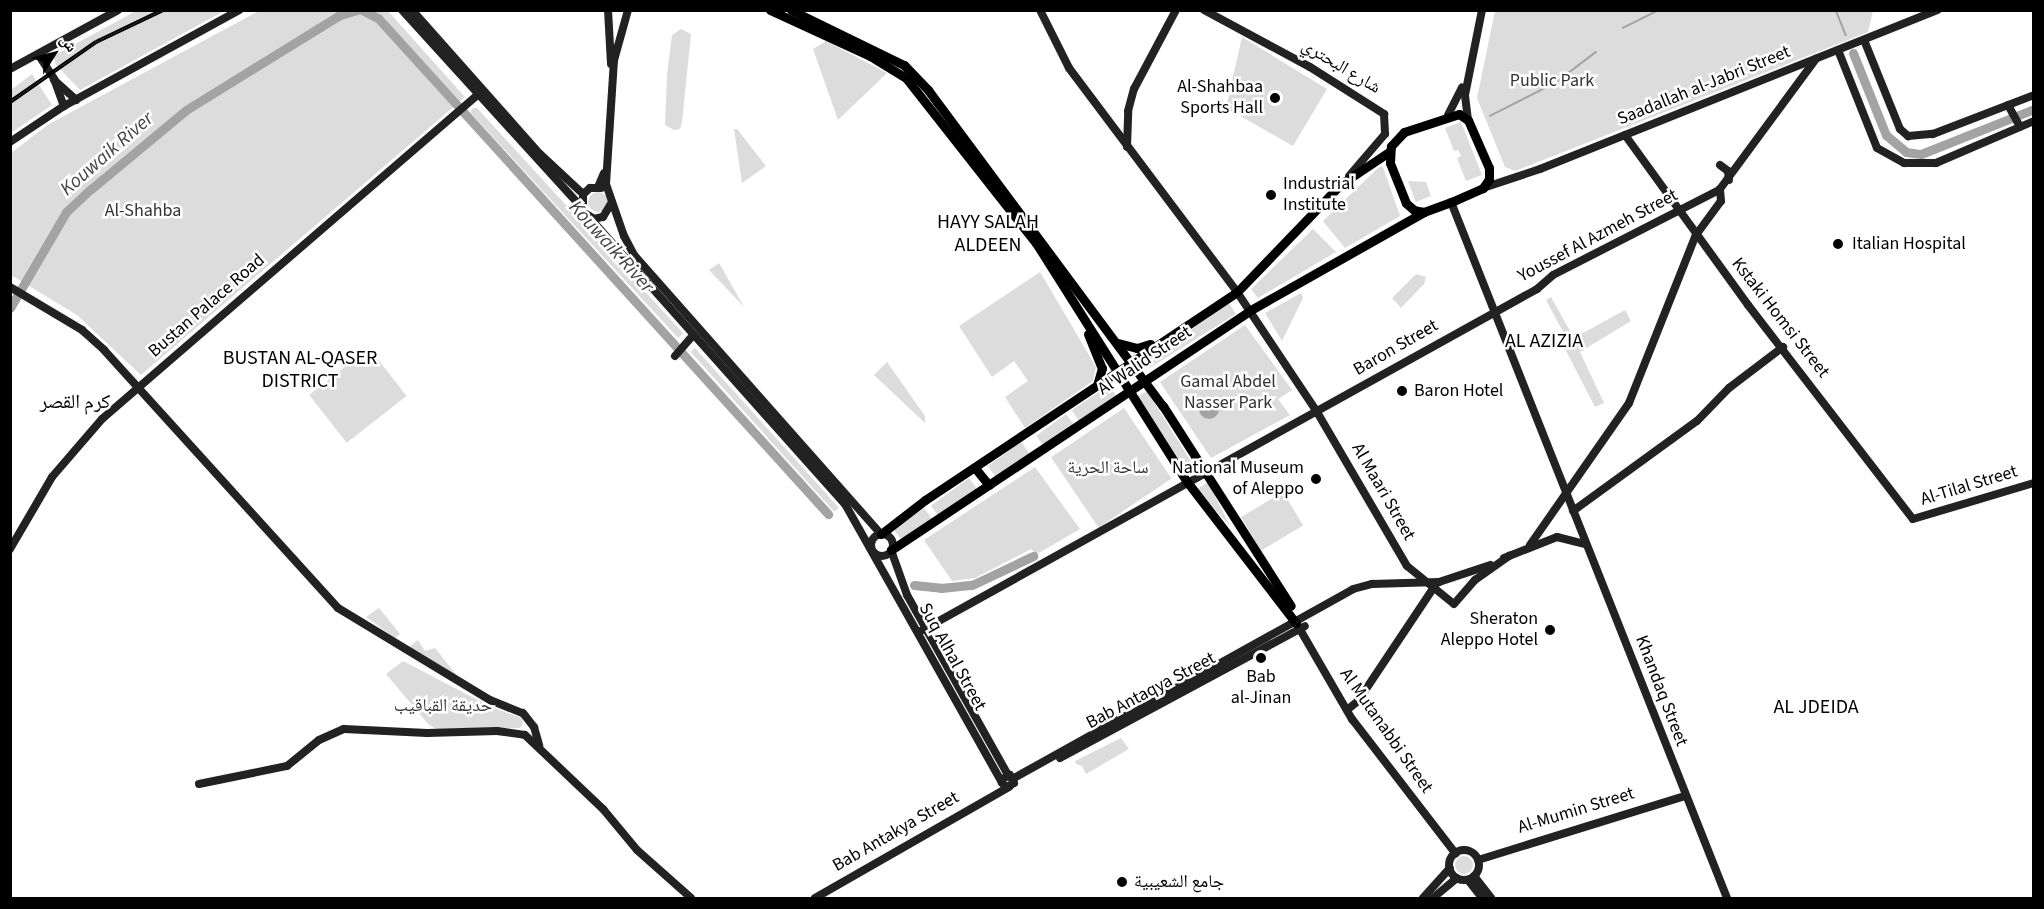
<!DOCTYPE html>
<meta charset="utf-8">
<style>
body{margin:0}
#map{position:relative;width:2044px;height:909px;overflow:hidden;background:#fff;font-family:"Source Sans 3","Noto Naskh Arabic",sans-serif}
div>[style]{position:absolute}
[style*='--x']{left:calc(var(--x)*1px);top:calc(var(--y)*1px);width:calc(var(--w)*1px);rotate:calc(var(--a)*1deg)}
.green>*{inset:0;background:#dcdcdc;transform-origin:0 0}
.round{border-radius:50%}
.water>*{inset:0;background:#a3a3a3}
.stream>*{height:1.5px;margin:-0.75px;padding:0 0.75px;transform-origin:0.75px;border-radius:0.75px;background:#a3a3a3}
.river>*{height:9px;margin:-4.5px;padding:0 4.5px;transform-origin:4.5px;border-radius:4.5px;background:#a3a3a3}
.secondary>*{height:8px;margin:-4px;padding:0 4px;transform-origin:4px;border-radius:4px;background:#222}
.secondary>.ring{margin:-4px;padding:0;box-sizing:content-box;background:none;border:8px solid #222;border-radius:50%}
.primary>*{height:9px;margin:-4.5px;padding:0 4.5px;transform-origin:4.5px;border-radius:4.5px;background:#000}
.rail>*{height:4px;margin-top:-2px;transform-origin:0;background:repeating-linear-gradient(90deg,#fff 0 4.5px,#000 0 9px);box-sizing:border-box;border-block:2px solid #000}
.dots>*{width:16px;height:16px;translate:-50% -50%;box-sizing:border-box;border:3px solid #fff;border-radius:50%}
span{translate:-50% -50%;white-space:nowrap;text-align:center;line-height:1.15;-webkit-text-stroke:5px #fff;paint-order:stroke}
.street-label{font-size:18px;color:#000}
.park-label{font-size:18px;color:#333}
.poi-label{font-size:18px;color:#000}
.right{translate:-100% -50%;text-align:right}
.left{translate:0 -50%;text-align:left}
.water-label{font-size:20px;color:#444;font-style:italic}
.neighbourhood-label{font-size:20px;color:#000}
.frame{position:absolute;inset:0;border:12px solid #000;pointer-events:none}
.north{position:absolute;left:24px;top:24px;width:60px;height:60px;-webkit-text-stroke:4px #fff;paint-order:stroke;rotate:54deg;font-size:16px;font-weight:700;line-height:24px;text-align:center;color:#000}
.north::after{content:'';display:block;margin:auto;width:21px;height:27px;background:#000;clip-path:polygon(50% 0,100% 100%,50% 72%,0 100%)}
</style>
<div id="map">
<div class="green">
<div style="clip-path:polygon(136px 11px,224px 11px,80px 90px,56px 65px,53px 56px)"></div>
<div style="clip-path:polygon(259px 11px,388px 11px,465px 97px,141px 375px,77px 315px,11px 275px,11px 153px,49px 124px)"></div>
<div style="clip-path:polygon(1495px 11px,1873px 11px,1868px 32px,1515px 171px,1505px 167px,1477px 98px)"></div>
<div style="clip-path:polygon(681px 29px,691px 34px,682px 122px,680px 129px,674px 130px,665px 125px,667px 75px,672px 35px)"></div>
<div style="clip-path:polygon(1242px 37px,1327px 89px,1293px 146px,1226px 108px)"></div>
<div style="clip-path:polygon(826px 41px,887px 73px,838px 120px,813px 49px)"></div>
<div style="clip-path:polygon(32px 74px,52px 105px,11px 133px,11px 90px)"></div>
<div style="clip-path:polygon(473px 108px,477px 108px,683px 333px,678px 338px,470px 112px)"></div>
<div style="clip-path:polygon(1461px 122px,1482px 175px,1466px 181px,1457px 158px,1461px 156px,1458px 150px,1454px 151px,1445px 128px)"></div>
<div style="clip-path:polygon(734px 129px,737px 129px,766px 166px,742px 183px)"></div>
<div style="clip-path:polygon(1379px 167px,1383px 167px,1400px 216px,1345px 248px,1323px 221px)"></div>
<div style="clip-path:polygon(1408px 181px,1426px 182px,1431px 196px,1416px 202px)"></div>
<div class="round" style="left:588px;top:192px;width:20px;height:20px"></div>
<div style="clip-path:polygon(1313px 229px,1336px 252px,1258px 298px,1251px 289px)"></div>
<div style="clip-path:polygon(719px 263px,744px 307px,709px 270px)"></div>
<div style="clip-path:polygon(1040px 272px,1096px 367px,1093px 381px,1025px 428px,1005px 397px,1028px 381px,1014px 361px,992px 377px,959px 326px)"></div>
<div style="clip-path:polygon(1416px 274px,1426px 277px,1424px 284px,1401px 308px,1392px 298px)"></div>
<div style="clip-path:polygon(1301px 293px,1303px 298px,1282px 341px,1265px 313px)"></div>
<div style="clip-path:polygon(1551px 297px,1574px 338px,1625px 310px,1631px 321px,1580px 352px,1604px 403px,1595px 407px,1563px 345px,1568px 341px,1546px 300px)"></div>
<div style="left:1229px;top:303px;width:13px;height:102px;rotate:58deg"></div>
<div style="clip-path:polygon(1245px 325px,1292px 390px,1278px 399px,1290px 415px,1211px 458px,1160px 382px)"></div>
<div style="left:369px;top:348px;width:61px;height:76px;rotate:52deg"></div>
<div style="left:695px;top:348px;width:215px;height:6px;rotate:48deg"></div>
<div style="clip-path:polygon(887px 362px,925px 416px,925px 423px,874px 375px)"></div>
<div style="left:1109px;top:385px;width:14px;height:45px;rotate:56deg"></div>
<div style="left:1147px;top:391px;width:91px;height:12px;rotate:58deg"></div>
<div style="left:1124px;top:408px;width:85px;height:88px;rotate:56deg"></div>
<div style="left:1066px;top:414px;width:14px;height:37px;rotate:54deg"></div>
<div style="left:1021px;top:442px;width:14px;height:41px;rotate:54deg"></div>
<div style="clip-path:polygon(1035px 467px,1080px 529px,1037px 554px,1031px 549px,975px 578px,952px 581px,924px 540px)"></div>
<div style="left:969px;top:478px;width:14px;height:47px;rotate:54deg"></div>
<div style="clip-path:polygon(1208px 482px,1230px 526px,1196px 490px)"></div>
<div style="left:1283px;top:492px;width:39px;height:49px;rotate:59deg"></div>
<div style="left:924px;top:508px;width:14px;height:37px;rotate:54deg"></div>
<div style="clip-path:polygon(379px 608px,400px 634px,395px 638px,366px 617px)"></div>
<div style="clip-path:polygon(418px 640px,425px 651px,435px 648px,459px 678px,409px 647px)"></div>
<div style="clip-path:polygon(403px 661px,491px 707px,522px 718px,523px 724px,520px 728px,437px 729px,429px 725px,386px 674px)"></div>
<div style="clip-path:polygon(1121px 738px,1129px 749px,1086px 774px,1082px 766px,1076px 764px,1075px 761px)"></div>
<div class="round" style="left:1455px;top:856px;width:18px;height:18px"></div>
</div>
<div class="water">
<div class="round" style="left:1199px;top:399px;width:20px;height:20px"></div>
</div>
<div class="stream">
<div style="--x:1836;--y:10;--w:27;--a:68"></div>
<div style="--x:1623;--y:28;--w:40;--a:-26.6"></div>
<div style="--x:1490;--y:116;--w:73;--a:-26.9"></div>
<div style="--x:1555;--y:83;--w:51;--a:-37.1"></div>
</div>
<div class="river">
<div style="--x:362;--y:10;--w:18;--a:27"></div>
<div style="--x:378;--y:18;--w:670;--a:47.78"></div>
<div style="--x:1853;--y:53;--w:88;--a:68.1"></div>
<div style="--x:1886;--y:135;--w:26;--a:40"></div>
<div style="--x:1906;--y:152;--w:15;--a:8"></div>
<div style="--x:1921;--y:154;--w:122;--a:-21.7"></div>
<div style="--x:10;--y:308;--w:111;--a:-59.7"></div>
<div style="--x:66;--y:212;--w:34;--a:-43"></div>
<div style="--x:91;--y:189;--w:124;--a:-39.7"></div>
<div style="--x:186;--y:110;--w:181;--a:-31.7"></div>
<div style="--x:340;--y:15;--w:19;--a:-16"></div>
<div style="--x:914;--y:585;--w:27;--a:6"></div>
<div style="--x:941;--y:588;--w:31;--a:-6"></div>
<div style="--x:972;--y:585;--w:68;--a:-25.4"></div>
</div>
<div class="secondary">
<div style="--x:402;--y:10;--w:266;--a:47.7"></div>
<div style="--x:412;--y:10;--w:193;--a:48.4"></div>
<div style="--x:540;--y:154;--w:59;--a:42.9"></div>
<div style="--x:608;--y:10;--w:54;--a:86.8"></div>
<div style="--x:628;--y:10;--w:52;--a:105.6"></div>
<div style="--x:614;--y:60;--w:124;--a:93.7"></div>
<div style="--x:606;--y:184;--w:55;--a:70.9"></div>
<div style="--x:624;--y:236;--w:21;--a:62"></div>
<div style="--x:634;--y:255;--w:373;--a:48.5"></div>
<div style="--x:1040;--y:10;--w:65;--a:63.4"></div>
<div style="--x:1069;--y:68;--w:280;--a:53.1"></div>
<div style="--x:1237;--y:292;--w:144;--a:56.3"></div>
<div style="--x:1317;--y:412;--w:178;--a:59.7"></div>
<div style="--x:1407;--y:566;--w:60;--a:39"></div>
<div style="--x:1454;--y:604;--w:32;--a:-49"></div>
<div style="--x:1475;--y:580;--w:42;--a:-35.2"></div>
<div style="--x:1204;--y:10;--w:120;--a:28.3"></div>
<div style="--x:1310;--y:67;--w:88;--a:32.4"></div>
<div style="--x:1384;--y:114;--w:20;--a:87"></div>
<div style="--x:1385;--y:134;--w:55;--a:130.6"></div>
<div style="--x:1864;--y:40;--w:96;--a:68"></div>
<div style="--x:1900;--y:129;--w:11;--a:41"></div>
<div style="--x:1908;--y:136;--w:25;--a:-5"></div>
<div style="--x:1933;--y:134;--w:108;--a:-21.1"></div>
<div style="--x:1838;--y:50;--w:105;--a:68.3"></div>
<div style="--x:1877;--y:148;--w:31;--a:29"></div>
<div style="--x:1904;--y:163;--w:32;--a:0"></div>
<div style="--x:1936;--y:163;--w:107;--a:-23.2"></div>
<div style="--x:38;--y:54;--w:30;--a:57"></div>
<div style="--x:54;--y:79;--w:29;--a:70"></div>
<div style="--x:10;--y:69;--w:123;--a:-28.6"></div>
<div style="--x:54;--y:80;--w:30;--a:42"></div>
<div style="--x:2008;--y:105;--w:25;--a:61"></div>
<div style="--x:1448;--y:115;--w:31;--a:-63"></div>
<div style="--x:1468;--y:120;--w:25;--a:-97"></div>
<div style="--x:1465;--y:95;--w:87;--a:-78.7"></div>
<div style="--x:1625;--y:135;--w:210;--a:54.1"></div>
<div style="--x:1748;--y:305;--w:270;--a:52.4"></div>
<div style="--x:1913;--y:519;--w:126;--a:-16.6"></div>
<div style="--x:10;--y:142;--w:65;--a:-33.7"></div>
<div style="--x:64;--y:106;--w:200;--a:-28.7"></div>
<div style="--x:1127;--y:147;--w:36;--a:-88"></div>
<div style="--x:1128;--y:111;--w:23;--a:-75"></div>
<div style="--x:1134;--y:89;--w:89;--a:-62"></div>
<div style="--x:1720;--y:165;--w:10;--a:37"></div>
<div style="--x:1728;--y:171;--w:9;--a:84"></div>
<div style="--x:598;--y:187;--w:15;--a:-67"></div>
<div style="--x:601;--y:188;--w:11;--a:180"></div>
<div style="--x:590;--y:188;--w:9;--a:139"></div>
<div style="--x:583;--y:194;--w:18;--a:90"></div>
<div style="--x:583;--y:212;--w:13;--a:32"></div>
<div style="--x:594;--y:219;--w:9;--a:-13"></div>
<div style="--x:603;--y:217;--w:17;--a:-59"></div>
<div style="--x:1483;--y:188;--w:60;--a:-18.4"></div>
<div style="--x:1540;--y:169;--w:428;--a:-21.8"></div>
<div style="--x:1451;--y:202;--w:749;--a:68.37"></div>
<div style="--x:589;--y:217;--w:385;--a:48.3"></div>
<div style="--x:845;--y:504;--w:320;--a:60.6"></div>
<div style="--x:1002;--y:783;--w:6;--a:39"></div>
<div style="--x:1007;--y:787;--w:8;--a:-30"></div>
<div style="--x:1014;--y:783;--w:9;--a:-117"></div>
<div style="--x:1010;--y:775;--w:9;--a:153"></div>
<div style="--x:10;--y:287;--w:84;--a:30.8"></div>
<div style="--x:82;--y:330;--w:30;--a:42"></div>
<div style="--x:104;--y:350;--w:348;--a:47.8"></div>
<div style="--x:338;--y:608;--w:178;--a:31.2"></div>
<div style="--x:490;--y:700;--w:35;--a:22"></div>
<div style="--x:523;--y:713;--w:18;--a:52"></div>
<div style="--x:534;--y:727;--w:19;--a:74"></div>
<div style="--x:675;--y:356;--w:28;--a:-49"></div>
<div style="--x:1573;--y:511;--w:153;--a:-36"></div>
<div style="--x:1697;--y:421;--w:46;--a:-45.9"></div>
<div style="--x:1729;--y:388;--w:68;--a:-37.2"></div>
<div class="ring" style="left:871px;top:534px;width:14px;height:14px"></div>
<div style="--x:1530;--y:545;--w:173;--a:-55.1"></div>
<div style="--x:1629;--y:403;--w:181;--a:-68.3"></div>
<div style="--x:1696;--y:235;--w:42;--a:-53.7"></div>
<div style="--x:1721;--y:201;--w:12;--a:-95"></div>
<div style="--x:1720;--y:189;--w:162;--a:-53.6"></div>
<div style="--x:10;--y:549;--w:83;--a:-59.7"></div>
<div style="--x:52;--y:477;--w:77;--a:-49.2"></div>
<div style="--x:102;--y:419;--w:496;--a:-40.8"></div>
<div style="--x:891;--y:550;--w:48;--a:70.4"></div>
<div style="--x:907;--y:595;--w:206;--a:60.7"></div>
<div style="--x:1504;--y:558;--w:57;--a:-21.6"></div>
<div style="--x:1557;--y:537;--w:29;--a:14"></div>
<div style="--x:1298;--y:626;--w:108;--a:59.9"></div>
<div style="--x:1352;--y:719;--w:170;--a:52.4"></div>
<div style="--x:919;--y:632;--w:707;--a:-29.03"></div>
<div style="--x:1537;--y:289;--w:21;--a:-41"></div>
<div style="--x:1553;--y:275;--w:186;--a:-27.1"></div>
<div style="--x:1347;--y:710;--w:14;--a:-39"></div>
<div style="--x:1358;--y:701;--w:141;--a:-56.3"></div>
<div style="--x:1060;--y:758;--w:278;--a:-28.3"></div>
<div style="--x:1014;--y:778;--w:388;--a:-29.1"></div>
<div style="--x:1353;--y:589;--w:20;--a:-15"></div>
<div style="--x:1372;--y:584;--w:67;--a:-1.7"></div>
<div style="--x:1439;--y:582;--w:54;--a:-18.4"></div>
<div style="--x:199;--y:784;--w:90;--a:-11.6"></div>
<div style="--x:287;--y:766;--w:41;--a:-39.1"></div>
<div style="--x:319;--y:740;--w:27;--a:-24"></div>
<div style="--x:344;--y:729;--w:83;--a:2.8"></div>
<div style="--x:427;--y:733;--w:70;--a:-1.6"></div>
<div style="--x:497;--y:731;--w:28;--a:8"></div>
<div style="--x:525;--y:735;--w:108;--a:43.5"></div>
<div style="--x:603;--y:809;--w:53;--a:50.3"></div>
<div style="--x:637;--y:850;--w:72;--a:41.6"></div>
<div class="ring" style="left:1449px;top:850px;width:22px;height:22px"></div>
<div style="--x:1478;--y:860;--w:217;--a:-17.2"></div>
<div style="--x:1474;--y:876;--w:28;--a:52"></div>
<div style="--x:1468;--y:880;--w:23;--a:52"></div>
<div style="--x:815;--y:898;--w:224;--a:-29.8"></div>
<div style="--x:1423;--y:898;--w:40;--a:-48"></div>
<div style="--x:1433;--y:898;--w:31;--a:-40"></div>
</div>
<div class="primary">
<div style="--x:770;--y:10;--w:110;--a:24.7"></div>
<div style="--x:870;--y:56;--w:42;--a:31.4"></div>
<div style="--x:906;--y:78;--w:210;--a:51.8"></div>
<div style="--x:1036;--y:243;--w:284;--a:57.7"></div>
<div style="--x:1188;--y:483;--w:177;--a:52.4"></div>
<div style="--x:791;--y:10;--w:126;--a:26"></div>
<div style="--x:904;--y:65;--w:35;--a:46"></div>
<div style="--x:928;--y:90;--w:394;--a:53.4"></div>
<div style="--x:1163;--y:406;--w:237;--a:57.4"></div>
<div style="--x:1459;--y:114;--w:11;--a:34"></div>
<div style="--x:1468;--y:120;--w:52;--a:66.4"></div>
<div style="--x:1489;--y:168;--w:11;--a:90"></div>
<div style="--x:1489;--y:179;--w:11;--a:124"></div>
<div style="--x:1483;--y:188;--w:35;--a:156"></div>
<div style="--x:1451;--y:202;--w:29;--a:160"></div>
<div style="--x:1424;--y:212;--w:10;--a:-169"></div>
<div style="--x:1414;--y:210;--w:11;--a:-139"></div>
<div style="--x:1406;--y:203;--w:43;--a:-111.8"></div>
<div style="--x:1390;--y:163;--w:17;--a:-87"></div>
<div style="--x:1391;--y:146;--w:19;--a:-47"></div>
<div style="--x:1404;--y:132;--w:58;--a:-18.1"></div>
<div style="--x:1088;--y:334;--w:37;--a:68"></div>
<div style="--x:1102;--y:368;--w:18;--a:106"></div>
<div style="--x:1118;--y:343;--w:20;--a:15"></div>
<div style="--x:1137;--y:348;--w:14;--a:-17"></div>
<div style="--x:975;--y:468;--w:22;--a:51"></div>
<div style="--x:881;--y:534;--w:56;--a:-37.7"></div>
<div style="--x:925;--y:500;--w:375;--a:-33.7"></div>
<div style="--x:1237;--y:292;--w:150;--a:-46.1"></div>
<div style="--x:1341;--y:184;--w:58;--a:-33.7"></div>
<div style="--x:891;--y:550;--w:430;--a:-33.7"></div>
<div style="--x:1249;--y:311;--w:201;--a:-29.5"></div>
</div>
<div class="rail">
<div style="--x:10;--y:102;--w:105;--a:-34.9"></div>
<div style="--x:96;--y:42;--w:74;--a:-25.5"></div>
</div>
<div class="dots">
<div style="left:1275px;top:98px;background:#000"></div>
<div style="left:1271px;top:195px;background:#000"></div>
<div style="left:1838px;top:244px;background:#000"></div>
<div style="left:1402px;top:391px;background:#000"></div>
<div style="left:1316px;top:479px;background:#000"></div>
<div style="left:1550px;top:630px;background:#000"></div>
<div style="left:1261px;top:658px;background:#000"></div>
<div style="left:1122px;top:882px;background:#000"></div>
</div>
<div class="street-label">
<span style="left:1341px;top:67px;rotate:31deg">شارع البحتري</span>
<span style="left:1704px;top:86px;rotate:-22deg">Saadallah al-Jabri Street</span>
<span style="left:1598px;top:236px;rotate:-28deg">Youssef Al Azmeh Street</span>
<span style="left:207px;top:306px;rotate:-41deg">Bustan Palace Road</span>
<span style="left:1780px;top:318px;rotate:52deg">Kstaki Homsi Street</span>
<span style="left:1396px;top:348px;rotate:-30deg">Baron Street</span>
<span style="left:1145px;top:361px;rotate:-34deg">Al Walid Street</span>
<span style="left:1969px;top:486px;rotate:-17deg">Al-Tilal Street</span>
<span style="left:1383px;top:492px;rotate:60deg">Al Maari Street</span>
<span style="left:952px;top:657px;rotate:61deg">Suq Alhal Street</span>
<span style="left:1151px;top:691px;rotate:-28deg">Bab Antaqya Street</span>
<span style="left:1661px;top:691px;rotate:69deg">Khandaq Street</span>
<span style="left:1386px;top:731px;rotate:55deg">Al Mutanabbi Street</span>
<span style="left:1576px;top:811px;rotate:-17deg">Al-Mumin Street</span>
<span style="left:896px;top:832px;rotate:-30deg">Bab Antakya Street</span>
</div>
<div class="park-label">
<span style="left:1552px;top:81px">Public Park</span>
<span style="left:143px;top:211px">Al-Shahba</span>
<span style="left:1228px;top:393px">Gamal Abdel<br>Nasser Park</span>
<span style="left:1108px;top:468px">ساحة الحرية</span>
<span style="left:443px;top:706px">حديقة القباقيب</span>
</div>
<div class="poi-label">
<span class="right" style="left:1263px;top:98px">Al-Shahbaa<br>Sports Hall</span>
<span class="left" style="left:1283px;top:195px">Industrial<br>Institute</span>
<span class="left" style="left:1852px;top:244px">Italian Hospital</span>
<span class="left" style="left:1414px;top:391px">Baron Hotel</span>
<span class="right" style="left:1304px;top:479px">National Museum<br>of Aleppo</span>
<span class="right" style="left:1538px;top:630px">Sheraton<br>Aleppo Hotel</span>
<span style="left:1261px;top:688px">Bab<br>al-Jinan</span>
<span class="left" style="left:1134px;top:882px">جامع الشعيبية</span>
</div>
<div class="water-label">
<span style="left:107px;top:154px;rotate:-41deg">Kouwaik River</span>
<span style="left:611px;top:247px;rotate:48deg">Kouwaik River</span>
</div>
<div class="neighbourhood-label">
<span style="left:988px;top:234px">HAYY SALAH<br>ALDEEN</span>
<span style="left:1544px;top:341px">AL AZIZIA</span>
<span style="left:300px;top:370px">BUSTAN AL-QASER<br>DISTRICT</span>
<span style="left:75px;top:402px">كرم القصر</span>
<span style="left:1816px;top:707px">AL JDEIDA</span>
</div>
<div class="frame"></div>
<div class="north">ش</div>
</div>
